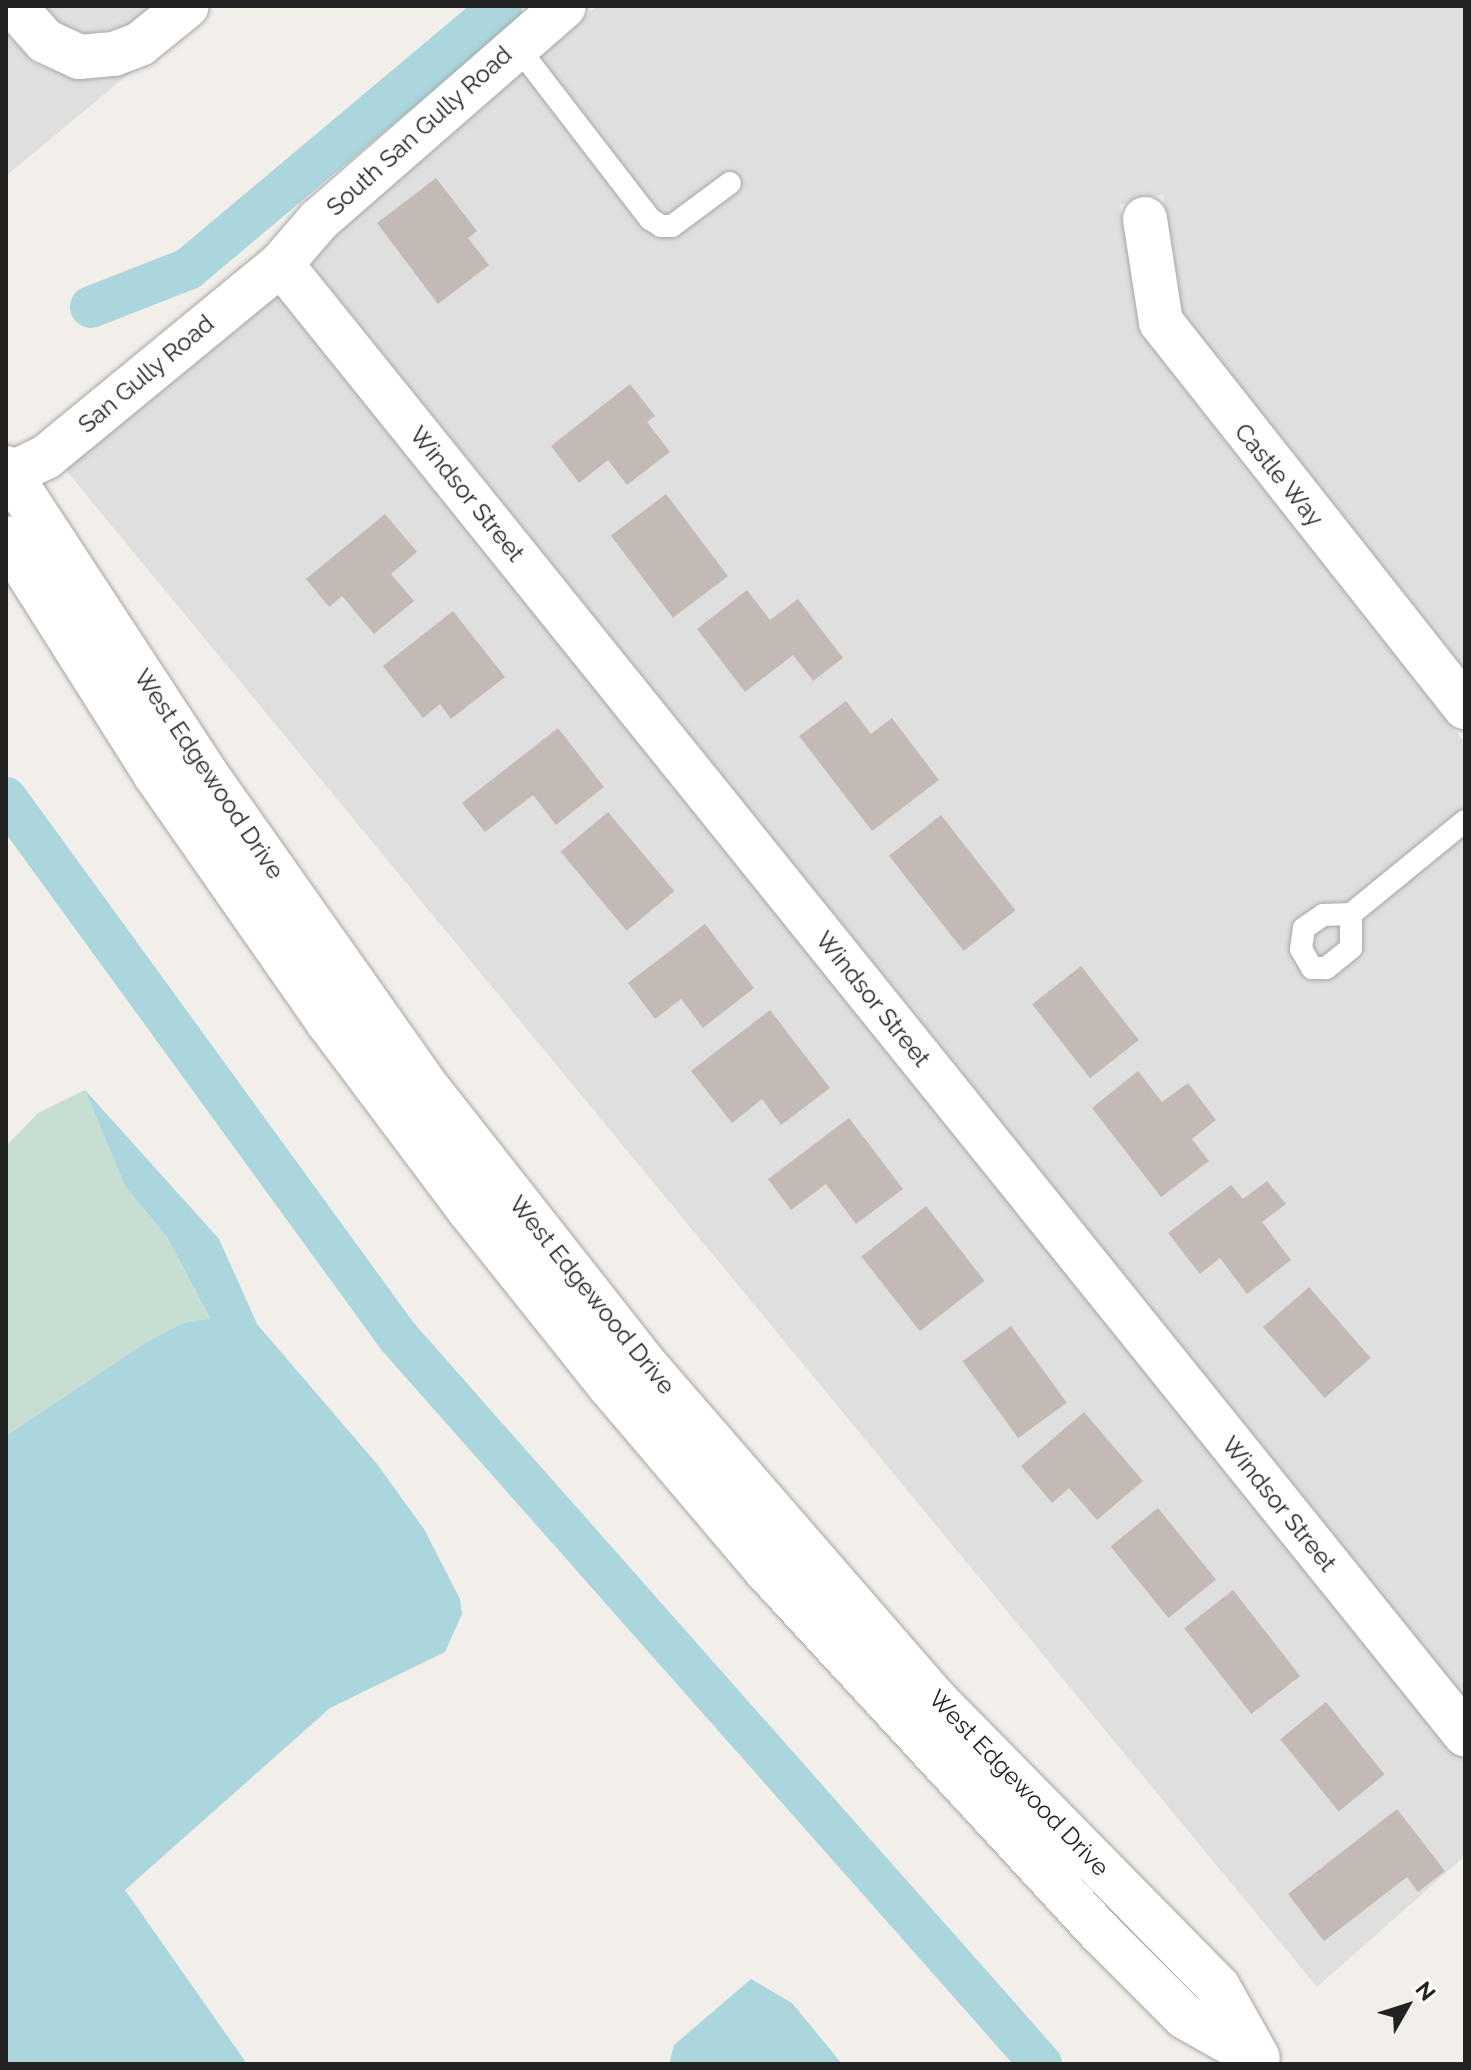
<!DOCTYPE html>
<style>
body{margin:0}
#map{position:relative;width:1471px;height:2070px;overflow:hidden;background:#f2eee9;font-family:Raleway,sans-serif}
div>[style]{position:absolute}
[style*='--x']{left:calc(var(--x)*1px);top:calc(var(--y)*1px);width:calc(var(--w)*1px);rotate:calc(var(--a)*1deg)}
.residential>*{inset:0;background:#e0dfdf}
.wetland>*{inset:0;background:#c6dfd2}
.water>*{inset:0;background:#abd6de}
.canal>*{height:42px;margin:-21px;padding:0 21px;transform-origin:21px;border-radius:21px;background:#abd6de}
.building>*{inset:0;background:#c3bab5;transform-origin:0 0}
.roads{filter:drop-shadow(0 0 2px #a6a6a6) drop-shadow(0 0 2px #a6a6a6)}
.service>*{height:22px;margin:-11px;padding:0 11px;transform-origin:11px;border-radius:11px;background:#fff}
.minor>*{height:44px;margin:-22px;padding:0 22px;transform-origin:22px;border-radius:22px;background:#fff}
span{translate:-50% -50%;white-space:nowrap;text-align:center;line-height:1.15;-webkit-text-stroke:6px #fff;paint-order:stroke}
.street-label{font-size:24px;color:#222}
.frame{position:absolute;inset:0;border:8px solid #222;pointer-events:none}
.north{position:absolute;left:1367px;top:1966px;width:80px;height:80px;-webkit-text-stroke:6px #fff;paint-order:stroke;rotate:51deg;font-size:22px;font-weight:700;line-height:32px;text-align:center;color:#222}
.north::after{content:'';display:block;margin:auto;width:28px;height:36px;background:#222;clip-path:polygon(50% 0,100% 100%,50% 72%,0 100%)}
</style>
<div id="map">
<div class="residential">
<div style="clip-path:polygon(44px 6px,154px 6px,130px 26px,86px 35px,60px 24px)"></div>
<div style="clip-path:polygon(597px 6px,1465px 6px,1465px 670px,1182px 313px,1163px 194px,1120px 205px,1142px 335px,1465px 743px,1465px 1698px,309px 262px,334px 234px)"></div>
<div style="clip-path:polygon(6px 33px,35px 64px,68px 76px,136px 68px,6px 176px)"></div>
<div style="clip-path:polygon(276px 294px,1465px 1761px,1465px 1856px,1317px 1987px,64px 468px)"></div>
</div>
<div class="wetland">
<div style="clip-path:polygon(85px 1090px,125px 1186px,167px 1237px,210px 1320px,183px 1323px,145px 1343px,6px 1436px,6px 1146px,38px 1113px)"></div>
</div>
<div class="water">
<div style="clip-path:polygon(85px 1090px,219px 1239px,257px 1324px,377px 1464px,424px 1529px,460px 1599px,462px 1614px,445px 1652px,330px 1708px,125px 1890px,247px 2064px,6px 2064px,6px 1436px,145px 1343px,183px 1323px,210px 1319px,167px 1237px,125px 1186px)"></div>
<div style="clip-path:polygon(751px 1979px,792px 2003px,842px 2064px,669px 2064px,674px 2045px)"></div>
</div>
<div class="canal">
<div style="--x:91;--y:307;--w:104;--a:-21.4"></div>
<div style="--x:188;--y:269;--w:409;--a:-40"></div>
<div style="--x:6;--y:798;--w:666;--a:53.97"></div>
<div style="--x:398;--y:1337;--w:971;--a:48.51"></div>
</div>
<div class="building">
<div style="clip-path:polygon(436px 178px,477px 231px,468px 238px,489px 265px,438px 304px,377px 223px)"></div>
<div style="clip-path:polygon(630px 384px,655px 416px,647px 422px,670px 452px,627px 485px,608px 460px,579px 483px,551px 446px)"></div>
<div style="left:666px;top:494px;width:103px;height:69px;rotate:53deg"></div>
<div style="clip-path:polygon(385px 514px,417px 552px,391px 574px,414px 601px,374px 634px,342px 596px,329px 607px,306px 579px)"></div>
<div style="clip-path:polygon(747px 590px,770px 620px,798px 599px,843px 658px,813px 681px,793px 655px,745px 692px,697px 629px)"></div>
<div style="clip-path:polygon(453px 611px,505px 677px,451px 719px,440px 704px,423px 718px,383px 666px)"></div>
<div style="clip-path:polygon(846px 701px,871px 734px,892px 718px,939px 780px,872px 831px,799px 736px)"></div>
<div style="clip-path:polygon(558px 728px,604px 787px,556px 825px,533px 795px,485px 832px,462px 803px)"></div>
<div style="left:608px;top:812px;width:103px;height:62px;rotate:50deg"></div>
<div style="left:941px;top:815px;width:121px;height:66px;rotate:52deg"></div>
<div style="clip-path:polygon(705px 924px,754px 988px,703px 1028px,681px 999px,655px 1019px,628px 983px)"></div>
<div style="left:1081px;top:966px;width:94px;height:62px;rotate:52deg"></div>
<div style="clip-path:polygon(770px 1010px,830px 1088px,781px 1125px,762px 1099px,732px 1123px,691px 1071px)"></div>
<div style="clip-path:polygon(1138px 1071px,1162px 1102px,1188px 1083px,1216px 1120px,1192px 1139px,1209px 1161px,1161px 1197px,1092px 1108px)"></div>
<div style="clip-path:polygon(849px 1118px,903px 1189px,856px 1224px,826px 1184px,791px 1210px,768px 1179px)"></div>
<div style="clip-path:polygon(1267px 1181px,1286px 1204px,1262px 1222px,1291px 1260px,1247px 1294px,1220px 1258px,1200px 1274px,1168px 1233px,1231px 1185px,1243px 1199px)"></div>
<div style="left:926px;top:1206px;width:95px;height:82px;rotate:52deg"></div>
<div style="left:1309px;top:1287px;width:94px;height:61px;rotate:49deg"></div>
<div style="left:1011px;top:1326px;width:95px;height:60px;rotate:54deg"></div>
<div style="clip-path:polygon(1084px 1412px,1143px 1481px,1097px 1520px,1069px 1488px,1052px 1503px,1021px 1466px)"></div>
<div style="left:1158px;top:1508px;width:92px;height:61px;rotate:51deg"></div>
<div style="left:1233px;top:1590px;width:109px;height:62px;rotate:52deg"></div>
<div style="left:1326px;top:1702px;width:93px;height:59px;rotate:51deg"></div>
<div style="clip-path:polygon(1397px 1809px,1445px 1871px,1418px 1892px,1407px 1877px,1324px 1941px,1288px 1894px)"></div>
</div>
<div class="roads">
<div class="service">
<div style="--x:516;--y:45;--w:220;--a:52.4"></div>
<div style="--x:650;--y:219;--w:13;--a:32"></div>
<div style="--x:661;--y:226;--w:11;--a:0"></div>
<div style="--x:672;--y:226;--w:72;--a:-36.6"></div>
<div style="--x:1351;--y:914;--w:34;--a:90"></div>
<div style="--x:1351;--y:948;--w:32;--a:141"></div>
<div style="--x:1326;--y:968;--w:14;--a:180"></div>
<div style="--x:1312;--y:968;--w:22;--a:-120"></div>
<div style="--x:1301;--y:949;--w:21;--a:-82"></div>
<div style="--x:1304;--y:928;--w:23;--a:-34"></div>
<div style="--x:1323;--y:915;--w:28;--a:-2"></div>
<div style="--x:1351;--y:914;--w:147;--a:-39.2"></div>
</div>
<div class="minor">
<div style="--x:14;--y:6;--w:47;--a:48.5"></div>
<div style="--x:45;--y:41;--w:38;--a:25"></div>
<div style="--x:79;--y:57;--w:35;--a:-5"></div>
<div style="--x:114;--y:54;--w:28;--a:-21"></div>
<div style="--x:140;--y:44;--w:60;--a:-39"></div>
<div style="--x:1145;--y:219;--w:104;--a:81.2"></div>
<div style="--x:1161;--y:322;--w:491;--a:51.7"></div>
<div style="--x:281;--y:264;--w:1888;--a:51.15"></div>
<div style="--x:6;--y:468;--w:366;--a:56.8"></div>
<div style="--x:206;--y:774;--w:388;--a:54.8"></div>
<div style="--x:430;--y:1091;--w:354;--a:51.8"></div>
<div style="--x:649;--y:1369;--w:438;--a:49.1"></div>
<div style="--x:936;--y:1700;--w:402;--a:45.5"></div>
<div style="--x:1218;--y:1987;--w:81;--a:60.6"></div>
<div style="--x:6;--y:476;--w:44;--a:-25.4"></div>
<div style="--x:46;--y:457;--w:304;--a:-39.4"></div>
<div style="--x:281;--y:264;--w:58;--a:-49.2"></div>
<div style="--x:319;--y:220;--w:325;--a:-41.1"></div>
<div style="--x:6;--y:538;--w:279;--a:57.7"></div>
<div style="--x:155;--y:774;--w:302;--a:55.1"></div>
<div style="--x:328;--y:1022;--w:236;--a:53.1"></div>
<div style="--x:470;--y:1211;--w:223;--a:51.4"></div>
<div style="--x:609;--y:1385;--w:241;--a:49.7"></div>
<div style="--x:765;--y:1569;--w:495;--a:47.3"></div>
<div style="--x:1101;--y:1933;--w:119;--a:45"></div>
<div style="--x:1185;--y:2017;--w:81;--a:29.4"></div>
</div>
</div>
<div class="street-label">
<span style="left:419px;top:131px;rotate:-42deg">South San Gully Road</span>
<span style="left:146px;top:374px;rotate:-40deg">San Gully Road</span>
<span style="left:1279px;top:475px;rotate:51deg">Castle Way</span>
<span style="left:467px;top:494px;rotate:51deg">Windsor Street</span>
<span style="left:209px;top:774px;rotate:56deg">West Edgewood Drive</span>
<span style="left:873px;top:999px;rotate:51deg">Windsor Street</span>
<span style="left:592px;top:1295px;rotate:51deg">West Edgewood Drive</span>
<span style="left:1279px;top:1504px;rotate:51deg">Windsor Street</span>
<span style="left:1019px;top:1783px;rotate:46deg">West Edgewood Drive</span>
</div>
<div class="frame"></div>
<div class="north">N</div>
</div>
